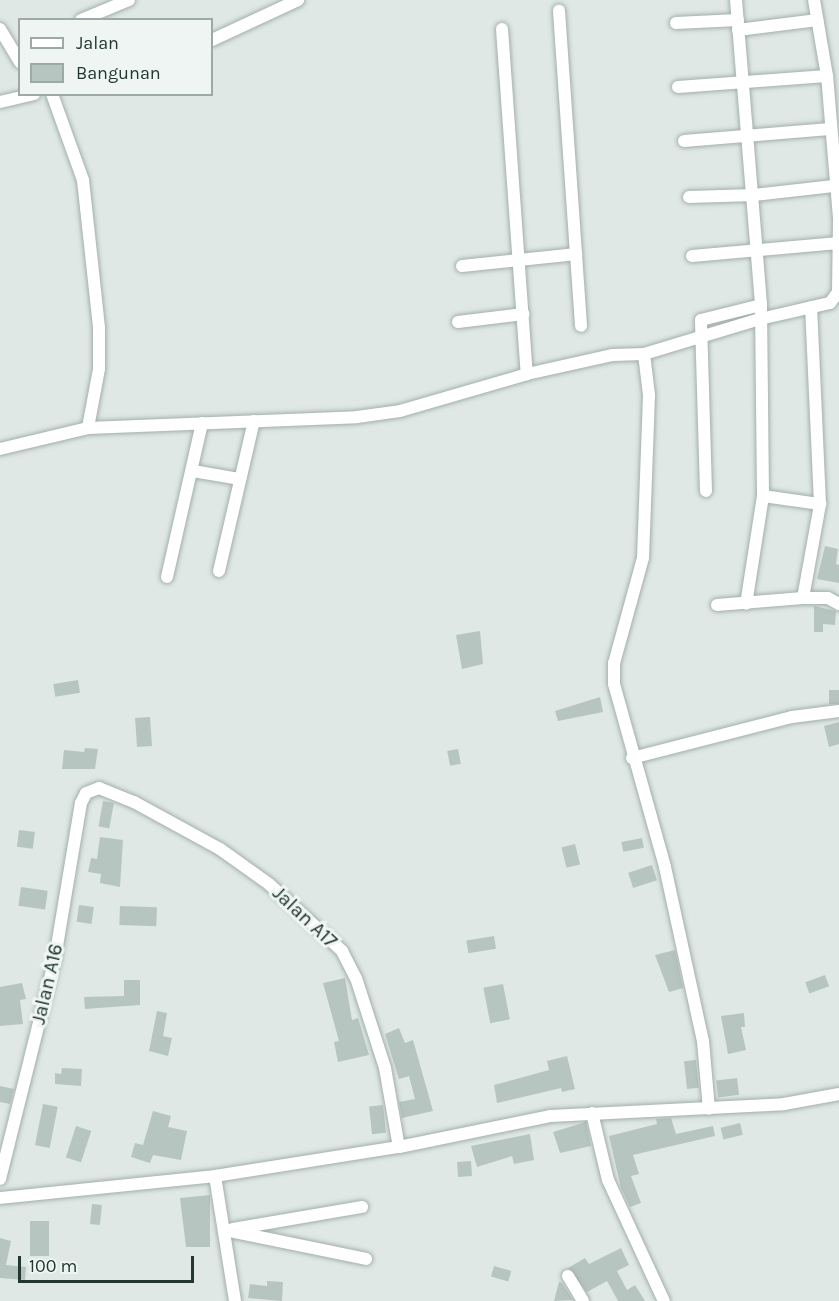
<!DOCTYPE html>
<style>
body{margin:0}
#map{position:relative;width:839px;height:1301px;overflow:hidden;background:#dfe8e4;font-family:Karla,sans-serif}
div>[style]{position:absolute}
[style*='--x']{left:calc(var(--x)*1px);top:calc(var(--y)*1px);width:calc(var(--w)*1px);rotate:calc(var(--a)*1deg)}
.building>*{inset:0;background:#b7c5c0;transform-origin:0 0}
.roads{filter:drop-shadow(0 0 2px #a3afab) drop-shadow(0 0 2px #a3afab)}
.minor>*{height:12px;margin:-6px;padding:0 6px;transform-origin:6px;border-radius:6px;background:#fff}
span{translate:-50% -50%;white-space:nowrap;text-align:center;line-height:1.15;-webkit-text-stroke:6px #eef5f2;paint-order:stroke}
.street-label{font-size:20px;color:#223632}
.legend{position:absolute;left:18px;top:18px;width:195px;height:78px;box-sizing:border-box;background:#eef5f2;border:2px solid #9ca9a5;margin:0;padding:8px 10px;list-style:none;font-size:18px;color:#223632}
.legend li{display:flex;align-items:center;gap:12px;height:30px}
.legend b{width:30px;border:2px solid #9ca9a5}
.scale{position:absolute;left:18px;top:1256px;width:176px;height:27px;box-sizing:border-box;border:3px solid #223632;border-top:0;padding-left:8px;font-size:18px;line-height:21px;white-space:nowrap;color:#223632;-webkit-text-stroke:4px #eef5f2;paint-order:stroke}
</style>
<div id="map">
<div class="building">
<div style="clip-path:polygon(825px 546px,838px 549px,836px 564px,839px 565px,839px 583px,817px 579px)"></div>
<div style="clip-path:polygon(814px 606px,836px 611px,835px 625px,823px 624px,823px 632px,814px 632px)"></div>
<div style="clip-path:polygon(480px 631px,483px 664px,462px 669px,456px 635px)"></div>
<div style="left:78px;top:680px;width:13px;height:25px;rotate:81deg"></div>
<div style="left:829px;top:690px;width:10px;height:14px"></div>
<div style="clip-path:polygon(600px 697px,603px 712px,558px 721px,555px 711px)"></div>
<div style="left:150px;top:717px;width:29px;height:15px;rotate:86deg"></div>
<div style="clip-path:polygon(839px 722px,839px 744px,829px 747px,824px 726px)"></div>
<div style="clip-path:polygon(85px 748px,98px 749px,95px 769px,62px 769px,64px 750px,84px 752px)"></div>
<div style="left:458px;top:749px;width:15px;height:11px;rotate:79deg"></div>
<div style="left:103px;top:801px;width:11px;height:26px;rotate:10deg"></div>
<div style="left:19px;top:830px;width:16px;height:17px;rotate:7deg"></div>
<div style="clip-path:polygon(100px 837px,123px 840px,120px 887px,100px 883px,101px 874px,88px 872px,91px 858px,97px 859px)"></div>
<div style="left:642px;top:838px;width:10px;height:21px;rotate:79deg"></div>
<div style="left:575px;top:844px;width:21px;height:14px;rotate:76deg"></div>
<div style="left:652px;top:865px;width:16px;height:25px;rotate:72deg"></div>
<div style="left:21px;top:887px;width:27px;height:19px;rotate:8deg"></div>
<div style="left:79px;top:905px;width:15px;height:17px;rotate:8deg"></div>
<div style="left:120px;top:906px;width:37px;height:19px;rotate:2deg"></div>
<div style="left:494px;top:936px;width:13px;height:28px;rotate:81deg"></div>
<div style="clip-path:polygon(675px 950px,683px 988px,669px 992px,655px 955px)"></div>
<div style="left:825px;top:975px;width:12px;height:21px;rotate:70deg"></div>
<div style="clip-path:polygon(345px 978px,352px 1020px,358px 1018px,369px 1055px,338px 1062px,334px 1042px,339px 1041px,323px 983px)"></div>
<div style="clip-path:polygon(124px 980px,140px 980px,140px 1005px,85px 1009px,84px 997px,124px 996px)"></div>
<div style="clip-path:polygon(22px 983px,26px 999px,20px 1000px,23px 1024px,0 1026px,0 987px)"></div>
<div style="left:503px;top:984px;width:36px;height:20px;rotate:79deg"></div>
<div style="clip-path:polygon(157px 1011px,167px 1013px,163px 1036px,172px 1038px,168px 1056px,149px 1051px)"></div>
<div style="clip-path:polygon(744px 1013px,745px 1027px,741px 1027px,746px 1050px,728px 1054px,721px 1016px)"></div>
<div style="clip-path:polygon(399px 1028px,405px 1043px,413px 1040px,433px 1111px,402px 1118px,399px 1102px,415px 1099px,409px 1076px,399px 1079px,385px 1034px)"></div>
<div style="clip-path:polygon(567px 1056px,575px 1089px,562px 1092px,561px 1088px,497px 1103px,494px 1085px,549px 1070px,547px 1061px)"></div>
<div style="left:696px;top:1060px;width:28px;height:12px;rotate:84deg"></div>
<div style="clip-path:polygon(62px 1068px,82px 1069px,81px 1086px,55px 1084px,55px 1073px,61px 1074px)"></div>
<div style="left:737px;top:1078px;width:17px;height:21px;rotate:83deg"></div>
<div style="clip-path:polygon(0 1086px,14px 1089px,10px 1104px,0 1102px)"></div>
<div style="left:43px;top:1104px;width:15px;height:42px;rotate:11deg"></div>
<div style="left:383px;top:1105px;width:28px;height:14px;rotate:84deg"></div>
<div style="clip-path:polygon(153px 1111px,171px 1116px,168px 1127px,187px 1131px,181px 1160px,153px 1155px,150px 1163px,131px 1157px,135px 1143px,143px 1145px)"></div>
<div style="clip-path:polygon(671px 1118px,676px 1134px,713px 1126px,715px 1136px,633px 1155px,639px 1174px,631px 1176px,641px 1203px,630px 1207px,621px 1188px,609px 1136px,657px 1124px,656px 1119px)"></div>
<div style="clip-path:polygon(586px 1122px,591px 1146px,560px 1153px,553px 1132px)"></div>
<div style="left:740px;top:1123px;width:12px;height:20px;rotate:76deg"></div>
<div style="left:76px;top:1126px;width:16px;height:33px;rotate:18deg"></div>
<div style="clip-path:polygon(530px 1134px,534px 1160px,514px 1164px,512px 1156px,477px 1167px,471px 1146px)"></div>
<div style="left:471px;top:1161px;width:15px;height:14px;rotate:86deg"></div>
<div style="clip-path:polygon(210px 1195px,210px 1247px,186px 1247px,180px 1198px)"></div>
<div style="left:92px;top:1204px;width:10px;height:20px;rotate:6deg"></div>
<div style="left:30px;top:1221px;width:19px;height:35px"></div>
<div style="clip-path:polygon(0 1238px,11px 1241px,6px 1265px,26px 1267px,25px 1280px,0 1278px)"></div>
<div style="clip-path:polygon(621px 1248px,629px 1265px,617px 1271px,627px 1290px,635px 1285px,645px 1301px,618px 1301px,607px 1281px,587px 1292px,568px 1268px,585px 1258px,589px 1264px)"></div>
<div style="left:494px;top:1266px;width:18px;height:11px;rotate:16deg"></div>
<div style="clip-path:polygon(267px 1281px,283px 1282px,282px 1301px,248px 1298px,250px 1284px,267px 1286px)"></div>
<div style="clip-path:polygon(559px 1282px,562px 1283px,573px 1300px,554px 1301px)"></div>
</div>
<div class="roads">
<div class="minor">
<div style="--x:736;--y:0;--w:306;--a:85.3"></div>
<div style="--x:761;--y:305;--w:191;--a:89.4"></div>
<div style="--x:763;--y:496;--w:109;--a:98.9"></div>
<div style="--x:81;--y:20;--w:52;--a:-22.6"></div>
<div style="--x:676;--y:23;--w:62;--a:-2.8"></div>
<div style="--x:0;--y:29;--w:39;--a:59"></div>
<div style="--x:502;--y:29;--w:346;--a:85.9"></div>
<div style="--x:738;--y:30;--w:80;--a:-7.2"></div>
<div style="--x:212;--y:40;--w:95;--a:-24.9"></div>
<div style="--x:678;--y:87;--w:149;--a:-4.2"></div>
<div style="--x:52;--y:94;--w:91;--a:70.2"></div>
<div style="--x:83;--y:180;--w:149;--a:83.8"></div>
<div style="--x:99;--y:328;--w:41;--a:90"></div>
<div style="--x:99;--y:369;--w:60;--a:100.6"></div>
<div style="--x:0;--y:102;--w:35;--a:-13"></div>
<div style="--x:684;--y:141;--w:146;--a:-4.7"></div>
<div style="--x:689;--y:197;--w:65;--a:-1.8"></div>
<div style="--x:754;--y:195;--w:80;--a:-6.5"></div>
<div style="--x:576;--y:254;--w:72;--a:86"></div>
<div style="--x:692;--y:256;--w:147;--a:-5.1"></div>
<div style="--x:462;--y:266;--w:115;--a:-6"></div>
<div style="--x:576;--y:254;--w:244;--a:-94"></div>
<div style="--x:458;--y:322;--w:66;--a:-6.9"></div>
<div style="--x:644;--y:354;--w:41;--a:83"></div>
<div style="--x:649;--y:395;--w:163;--a:92.1"></div>
<div style="--x:643;--y:558;--w:109;--a:105.4"></div>
<div style="--x:614;--y:663;--w:21;--a:90"></div>
<div style="--x:614;--y:684;--w:190;--a:74.4"></div>
<div style="--x:665;--y:867;--w:178;--a:77.7"></div>
<div style="--x:703;--y:1041;--w:68;--a:85"></div>
<div style="--x:0;--y:449;--w:90;--a:-13.4"></div>
<div style="--x:88;--y:428;--w:269;--a:-2.3"></div>
<div style="--x:357;--y:417;--w:43;--a:-7.9"></div>
<div style="--x:400;--y:411;--w:132;--a:-16.2"></div>
<div style="--x:527;--y:374;--w:88;--a:-12.5"></div>
<div style="--x:613;--y:355;--w:31;--a:-2"></div>
<div style="--x:644;--y:354;--w:121;--a:-16.8"></div>
<div style="--x:760;--y:319;--w:72;--a:-12.9"></div>
<div style="--x:830;--y:303;--w:14;--a:-54"></div>
<div style="--x:838;--y:292;--w:74;--a:-89.2"></div>
<div style="--x:839;--y:218;--w:143;--a:-94.8"></div>
<div style="--x:827;--y:76;--w:77;--a:-99.7"></div>
<div style="--x:193;--y:471;--w:48;--a:9.7"></div>
<div style="--x:706;--y:491;--w:171;--a:-91.7"></div>
<div style="--x:701;--y:320;--w:62;--a:-14"></div>
<div style="--x:763;--y:496;--w:58;--a:8"></div>
<div style="--x:219;--y:571;--w:154;--a:-76.9"></div>
<div style="--x:167;--y:577;--w:158;--a:-77.2"></div>
<div style="--x:803;--y:598;--w:96;--a:-79.7"></div>
<div style="--x:820;--y:504;--w:197;--a:-92.6"></div>
<div style="--x:717;--y:605;--w:86;--a:-4.7"></div>
<div style="--x:803;--y:598;--w:25;--a:0"></div>
<div style="--x:828;--y:598;--w:13;--a:29"></div>
<div style="--x:632;--y:758;--w:165;--a:-14.4"></div>
<div style="--x:792;--y:717;--w:47;--a:-7.3"></div>
<div style="--x:592;--y:1113;--w:69;--a:76.6"></div>
<div style="--x:608;--y:1180;--w:133;--a:65.2"></div>
<div style="--x:215;--y:1176;--w:127;--a:80.9"></div>
<div style="--x:0;--y:1179;--w:228;--a:-76"></div>
<div style="--x:55;--y:958;--w:157;--a:-80.5"></div>
<div style="--x:81;--y:803;--w:11;--a:-63"></div>
<div style="--x:86;--y:793;--w:14;--a:-21"></div>
<div style="--x:99;--y:788;--w:38;--a:22"></div>
<div style="--x:134;--y:802;--w:98;--a:28.7"></div>
<div style="--x:220;--y:849;--w:60;--a:35.5"></div>
<div style="--x:269;--y:884;--w:99;--a:42.5"></div>
<div style="--x:342;--y:951;--w:30;--a:63"></div>
<div style="--x:356;--y:978;--w:95;--a:72.1"></div>
<div style="--x:385;--y:1068;--w:80;--a:80"></div>
<div style="--x:0;--y:1198;--w:216;--a:-5.8"></div>
<div style="--x:215;--y:1176;--w:186;--a:-9"></div>
<div style="--x:399;--y:1147;--w:154;--a:-11.6"></div>
<div style="--x:550;--y:1116;--w:234;--a:-2.9"></div>
<div style="--x:784;--y:1104;--w:56;--a:-10.3"></div>
<div style="--x:233;--y:1229;--w:131;--a:-9.7"></div>
<div style="--x:225;--y:1230;--w:144;--a:11.6"></div>
<div style="--x:568;--y:1276;--w:29;--a:59"></div>
</div>
</div>
<div class="street-label">
<span style="left:305px;top:917px;rotate:43deg">Jalan A17</span>
<span style="left:47px;top:984px;rotate:-77deg">Jalan A16</span>
</div>
<ul class="legend">
<li><b style="height:8px;background:#fff"></b>Jalan</li>
<li><b style="height:16px;background:#b7c5c0"></b>Bangunan</li>
</ul>
<div class="scale">100 m</div>
</div>
